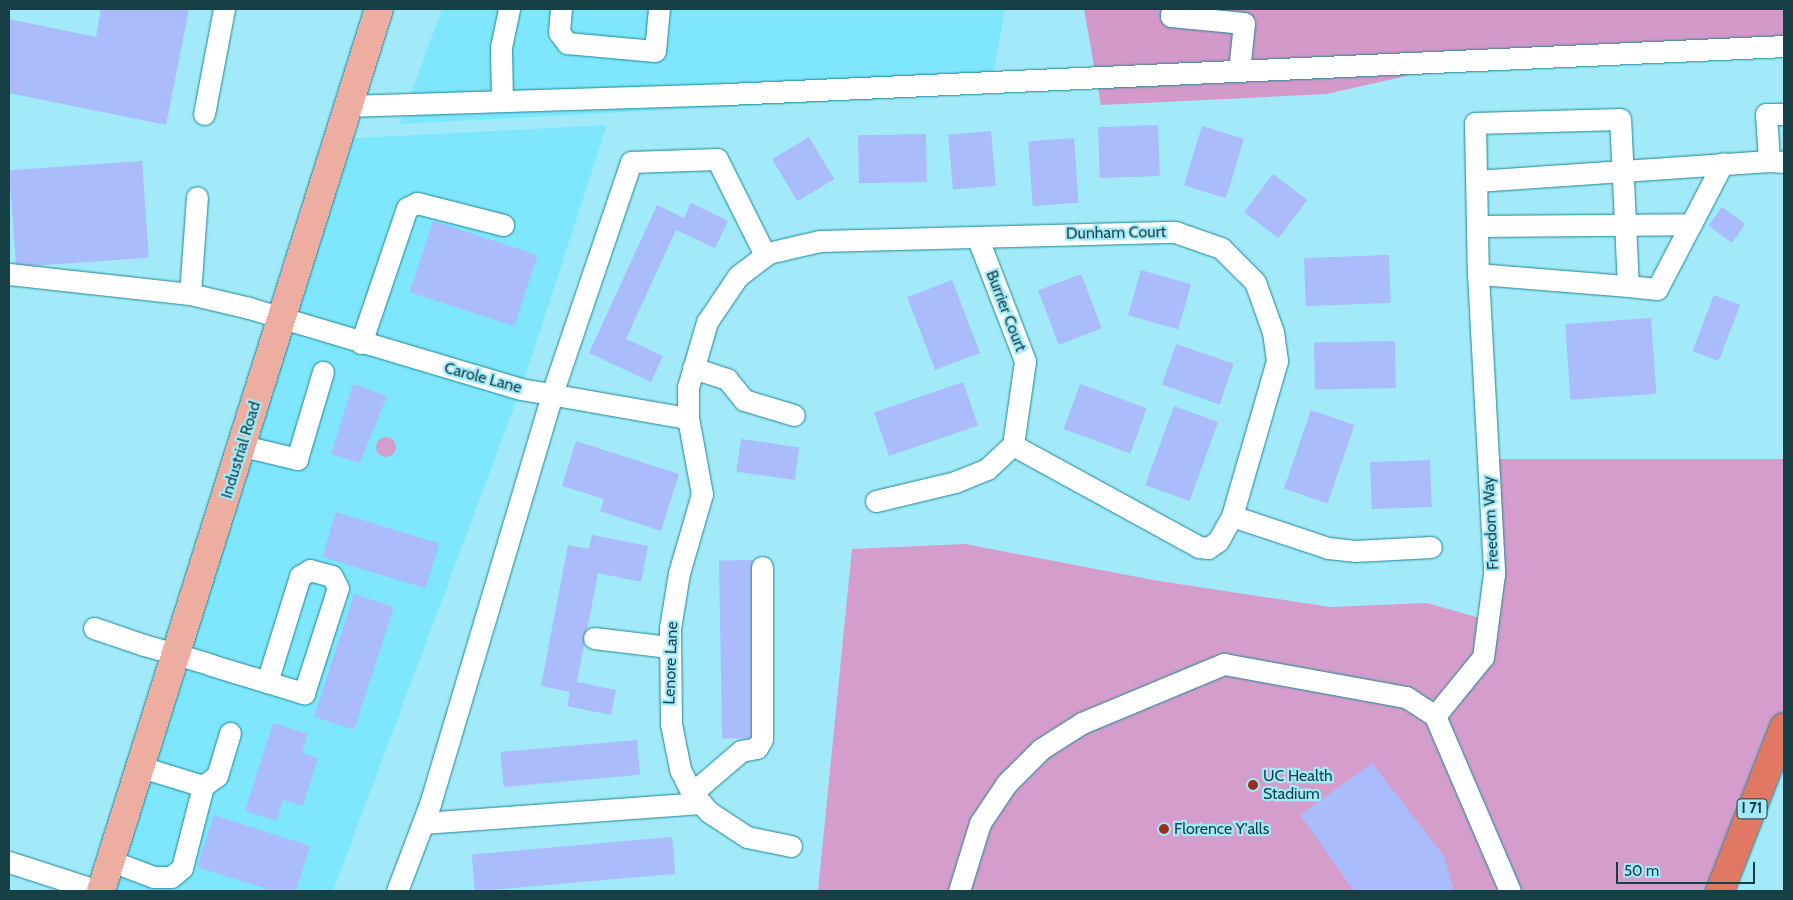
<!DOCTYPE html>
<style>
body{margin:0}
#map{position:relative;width:1793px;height:900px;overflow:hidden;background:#a2eaf9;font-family:Cabin,sans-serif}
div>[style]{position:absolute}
.built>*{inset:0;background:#7ee7fd}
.green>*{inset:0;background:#d49dcb}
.round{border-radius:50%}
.forest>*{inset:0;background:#d299c9}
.building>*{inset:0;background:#aabcfb;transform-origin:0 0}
.roads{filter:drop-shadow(0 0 1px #1e8698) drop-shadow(0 0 1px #1e8698)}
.minor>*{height:21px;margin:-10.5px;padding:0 10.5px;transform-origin:10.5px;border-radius:10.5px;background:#fff}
.major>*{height:28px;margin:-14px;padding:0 14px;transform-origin:14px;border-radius:14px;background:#edaea1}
.highway>*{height:28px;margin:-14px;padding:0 14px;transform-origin:14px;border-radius:14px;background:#e17863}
.dots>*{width:14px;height:14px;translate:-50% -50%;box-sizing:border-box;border:2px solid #a2eaf9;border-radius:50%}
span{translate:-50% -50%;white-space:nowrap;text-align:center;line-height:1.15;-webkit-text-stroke:4.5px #a2eaf9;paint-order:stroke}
.shield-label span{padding:1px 4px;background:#a2eaf9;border:1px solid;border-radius:4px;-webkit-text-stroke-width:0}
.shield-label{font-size:15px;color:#173f46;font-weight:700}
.street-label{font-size:16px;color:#173f46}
.poi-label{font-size:16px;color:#173f46}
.left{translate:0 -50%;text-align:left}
.frame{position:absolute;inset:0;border:10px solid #173f46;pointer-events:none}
.scale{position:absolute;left:1616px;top:862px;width:139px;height:22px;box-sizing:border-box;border:2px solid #173f46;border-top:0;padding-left:6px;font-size:15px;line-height:18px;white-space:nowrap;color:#173f46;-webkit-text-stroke:4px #a2eaf9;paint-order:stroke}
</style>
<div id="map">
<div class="built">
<i style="clip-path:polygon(442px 9px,1005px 9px,990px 93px,400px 124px)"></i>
<i style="clip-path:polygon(607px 125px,521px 389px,333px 891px,102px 891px,339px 139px)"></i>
</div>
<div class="green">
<i class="round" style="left:376px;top:437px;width:20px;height:20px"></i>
<i style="clip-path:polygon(1488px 459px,1784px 459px,1784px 727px,1720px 891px,818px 891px,852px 549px,965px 544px,1153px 580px,1330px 607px,1427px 603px,1490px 621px)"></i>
</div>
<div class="forest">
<i style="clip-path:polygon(1084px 9px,1784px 9px,1784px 47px,1411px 75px,1326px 94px,1101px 105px)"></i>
</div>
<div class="building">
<i style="clip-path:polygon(101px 9px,189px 9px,166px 125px,9px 93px,9px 19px,96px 37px)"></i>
<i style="left:1158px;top:125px;width:51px;height:60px;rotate:88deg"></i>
<i style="left:1202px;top:126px;width:44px;height:62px;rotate:17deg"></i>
<i style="left:991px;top:131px;width:55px;height:43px;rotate:85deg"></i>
<i style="left:926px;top:134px;width:48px;height:68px;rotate:89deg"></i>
<i style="left:809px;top:137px;width:49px;height:43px;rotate:59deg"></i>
<i style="left:1074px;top:138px;width:65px;height:46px;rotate:86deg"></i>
<i style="left:142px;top:161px;width:97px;height:133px;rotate:86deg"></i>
<i style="left:1273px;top:174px;width:43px;height:48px;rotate:37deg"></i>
<i style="clip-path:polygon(691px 203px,728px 221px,715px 248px,676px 230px,626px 339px,663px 356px,651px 382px,589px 353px,657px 205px,684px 218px)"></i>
<i style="left:1722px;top:207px;width:29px;height:23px;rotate:36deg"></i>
<i style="left:433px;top:221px;width:110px;height:75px;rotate:18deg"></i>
<i style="left:1389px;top:255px;width:48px;height:85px;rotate:88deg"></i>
<i style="left:1141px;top:270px;width:52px;height:47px;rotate:16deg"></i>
<i style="left:1081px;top:274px;width:58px;height:46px;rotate:69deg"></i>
<i style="left:952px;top:280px;width:78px;height:48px;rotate:69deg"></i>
<i style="left:1714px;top:295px;width:28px;height:60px;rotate:21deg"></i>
<i style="left:1651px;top:318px;width:76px;height:86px;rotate:86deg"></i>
<i style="left:1395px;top:341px;width:47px;height:81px;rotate:89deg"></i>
<i style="left:1176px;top:344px;width:61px;height:43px;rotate:19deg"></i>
<i style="left:963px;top:382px;width:46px;height:94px;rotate:71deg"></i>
<i style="clip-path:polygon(353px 384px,387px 396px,360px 463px,331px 454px)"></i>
<i style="left:1080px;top:384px;width:71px;height:48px;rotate:20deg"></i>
<i style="left:1174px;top:406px;width:47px;height:84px;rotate:20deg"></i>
<i style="left:1311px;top:410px;width:46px;height:83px;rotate:19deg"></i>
<i style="left:741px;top:439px;width:59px;height:33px;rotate:8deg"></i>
<i style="clip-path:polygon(576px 441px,679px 474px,661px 531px,600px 511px,604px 499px,562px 486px)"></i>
<i style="left:1430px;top:460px;width:47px;height:60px;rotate:88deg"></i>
<i style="left:336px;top:512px;width:108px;height:47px;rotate:17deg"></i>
<i style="clip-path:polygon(592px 535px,648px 546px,641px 582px,598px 573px,577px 682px,616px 690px,611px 715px,567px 706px,570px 692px,541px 686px,568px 545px,589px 549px)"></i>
<i style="left:753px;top:560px;width:178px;height:34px;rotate:89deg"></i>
<i style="left:354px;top:594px;width:42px;height:129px;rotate:18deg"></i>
<i style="clip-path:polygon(273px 723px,308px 734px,302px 753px,318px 758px,303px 806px,283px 800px,277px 821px,245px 811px)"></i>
<i style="left:637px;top:740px;width:35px;height:137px;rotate:85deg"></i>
<i style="clip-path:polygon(1372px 763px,1444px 856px,1454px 891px,1354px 891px,1300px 815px)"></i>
<i style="clip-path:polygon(214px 815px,310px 846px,296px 891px,273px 891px,197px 867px)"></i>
<i style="left:672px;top:837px;width:37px;height:201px;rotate:85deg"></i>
</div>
<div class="roads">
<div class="minor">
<i style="left:561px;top:9px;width:23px;rotate:95deg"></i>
<i style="left:559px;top:32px;width:14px;rotate:54deg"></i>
<i style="left:567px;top:43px;width:88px;rotate:5.2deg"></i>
<i style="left:655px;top:51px;width:42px;rotate:-84.6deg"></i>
<i style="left:1172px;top:9px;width:7px;rotate:98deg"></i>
<i style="left:1171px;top:16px;width:73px;rotate:5.5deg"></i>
<i style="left:1244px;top:23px;width:48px;rotate:95.9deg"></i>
<i style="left:502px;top:101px;width:54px;rotate:-91.1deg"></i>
<i style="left:501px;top:47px;width:39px;rotate:-78deg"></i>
<i style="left:349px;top:106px;width:379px;rotate:-1.8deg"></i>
<i style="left:728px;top:94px;width:1057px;rotate:-2.6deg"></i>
<i style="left:204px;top:114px;width:107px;rotate:-79.2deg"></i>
<i style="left:1784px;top:114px;width:18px;rotate:180deg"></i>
<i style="left:1766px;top:114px;width:47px;rotate:86.3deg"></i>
<i style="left:1769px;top:161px;width:15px;rotate:4deg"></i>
<i style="left:1476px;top:181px;width:294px;rotate:-3.9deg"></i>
<i style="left:1477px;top:226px;width:214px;rotate:-0.5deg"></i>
<i style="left:978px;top:239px;width:131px;rotate:68.9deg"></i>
<i style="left:1025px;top:361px;width:85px;rotate:98.1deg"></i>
<i style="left:9px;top:274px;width:182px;rotate:6.3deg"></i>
<i style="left:190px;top:294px;width:61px;rotate:13.3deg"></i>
<i style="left:249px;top:308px;width:284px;rotate:16.6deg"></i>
<i style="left:521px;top:389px;width:169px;rotate:9.9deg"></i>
<i style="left:1478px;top:274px;width:150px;rotate:4.6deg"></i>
<i style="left:1628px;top:286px;width:167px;rotate:-92.7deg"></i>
<i style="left:1620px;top:119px;width:145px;rotate:178.4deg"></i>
<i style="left:1475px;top:123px;width:151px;rotate:88.9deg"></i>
<i style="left:1478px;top:274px;width:300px;rotate:86.9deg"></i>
<i style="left:1494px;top:574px;width:84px;rotate:97.5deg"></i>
<i style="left:1483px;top:657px;width:76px;rotate:129.1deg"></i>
<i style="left:1435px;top:716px;width:190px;rotate:66.8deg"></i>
<i style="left:1628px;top:286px;width:29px;rotate:6deg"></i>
<i style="left:1657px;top:289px;width:142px;rotate:-62.4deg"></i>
<i style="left:190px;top:294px;width:97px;rotate:-85.9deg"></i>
<i style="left:361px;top:343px;width:143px;rotate:-71.2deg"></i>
<i style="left:407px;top:208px;width:11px;rotate:-27deg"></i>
<i style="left:417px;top:203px;width:89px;rotate:14.3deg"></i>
<i style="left:693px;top:368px;width:36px;rotate:18deg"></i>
<i style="left:727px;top:379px;width:27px;rotate:51deg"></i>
<i style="left:744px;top:400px;width:52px;rotate:16.7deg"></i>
<i style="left:243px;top:446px;width:56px;rotate:13.5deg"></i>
<i style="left:297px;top:459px;width:91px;rotate:-73.4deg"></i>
<i style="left:876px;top:501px;width:81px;rotate:-13.5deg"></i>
<i style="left:955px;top:482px;width:35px;rotate:-22deg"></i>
<i style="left:987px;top:469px;width:35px;rotate:-43deg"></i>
<i style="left:1232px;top:516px;width:101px;rotate:18.4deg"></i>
<i style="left:1328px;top:548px;width:27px;rotate:6deg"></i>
<i style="left:1355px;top:551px;width:76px;rotate:-3deg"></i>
<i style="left:94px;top:628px;width:53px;rotate:18.8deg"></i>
<i style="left:144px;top:645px;width:33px;rotate:16deg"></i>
<i style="left:176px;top:654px;width:37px;rotate:17deg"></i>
<i style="left:211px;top:665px;width:59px;rotate:16.9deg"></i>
<i style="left:267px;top:682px;width:39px;rotate:17deg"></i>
<i style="left:304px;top:693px;width:110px;rotate:-72.1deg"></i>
<i style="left:338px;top:588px;width:13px;rotate:-117deg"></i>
<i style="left:332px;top:576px;width:23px;rotate:-165deg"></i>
<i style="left:310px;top:570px;width:12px;rotate:149deg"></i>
<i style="left:300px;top:576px;width:111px;rotate:107.3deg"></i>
<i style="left:594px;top:638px;width:75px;rotate:6.9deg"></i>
<i style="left:141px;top:767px;width:65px;rotate:17deg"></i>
<i style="left:203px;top:786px;width:17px;rotate:-36deg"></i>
<i style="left:217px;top:776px;width:45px;rotate:-73.2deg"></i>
<i style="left:692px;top:793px;width:65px;rotate:-40.6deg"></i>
<i style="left:741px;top:751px;width:16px;rotate:-11deg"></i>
<i style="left:757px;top:748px;width:10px;rotate:-61deg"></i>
<i style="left:762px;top:739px;width:172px;rotate:-90deg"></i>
<i style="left:423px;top:823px;width:279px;rotate:-4.1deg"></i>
<i style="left:791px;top:846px;width:45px;rotate:-168.4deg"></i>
<i style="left:747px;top:837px;width:45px;rotate:-146.7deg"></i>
<i style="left:709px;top:812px;width:25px;rotate:-132deg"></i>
<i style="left:692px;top:793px;width:27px;rotate:-117deg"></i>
<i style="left:680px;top:769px;width:46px;rotate:-101.3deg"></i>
<i style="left:671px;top:724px;width:96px;rotate:-90.6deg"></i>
<i style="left:670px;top:628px;width:56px;rotate:-80.7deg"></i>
<i style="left:679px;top:573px;width:82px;rotate:-73.8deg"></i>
<i style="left:702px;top:494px;width:77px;rotate:-100.4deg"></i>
<i style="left:688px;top:418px;width:31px;rotate:-90deg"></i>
<i style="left:688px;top:387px;width:68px;rotate:-73.7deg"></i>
<i style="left:707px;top:322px;width:55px;rotate:-56deg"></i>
<i style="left:738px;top:276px;width:38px;rotate:-37deg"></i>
<i style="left:768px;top:253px;width:53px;rotate:-13deg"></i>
<i style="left:820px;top:241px;width:355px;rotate:-1.5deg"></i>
<i style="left:1175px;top:232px;width:49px;rotate:19.2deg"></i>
<i style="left:1221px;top:248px;width:48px;rotate:45deg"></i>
<i style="left:1255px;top:282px;width:53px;rotate:70.2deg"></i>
<i style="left:1273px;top:332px;width:29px;rotate:82deg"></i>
<i style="left:1277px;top:361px;width:161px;rotate:106.2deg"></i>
<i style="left:1232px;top:516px;width:29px;rotate:119deg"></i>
<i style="left:1218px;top:541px;width:12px;rotate:145deg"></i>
<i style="left:1208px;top:548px;width:9px;rotate:-174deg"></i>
<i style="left:1199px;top:547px;width:212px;rotate:-151.3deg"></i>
<i style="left:111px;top:861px;width:46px;rotate:20.4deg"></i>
<i style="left:154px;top:877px;width:17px"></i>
<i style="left:171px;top:877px;width:14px;rotate:-39deg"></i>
<i style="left:182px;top:868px;width:85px;rotate:-75.6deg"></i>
<i style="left:9px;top:862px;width:95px;rotate:17.9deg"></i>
<i style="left:397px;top:891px;width:93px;rotate:-69.2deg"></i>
<i style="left:430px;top:804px;width:428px;rotate:-73.4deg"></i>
<i style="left:552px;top:394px;width:245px;rotate:-71.2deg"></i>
<i style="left:631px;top:162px;width:86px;rotate:-2deg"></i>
<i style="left:717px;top:159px;width:107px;rotate:63.4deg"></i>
<i style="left:959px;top:891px;width:71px;rotate:-72.8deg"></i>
<i style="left:980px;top:823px;width:48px;rotate:-56deg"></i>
<i style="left:1007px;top:783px;width:48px;rotate:-45deg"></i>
<i style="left:1041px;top:749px;width:49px;rotate:-32.4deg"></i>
<i style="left:1082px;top:723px;width:154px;rotate:-22.6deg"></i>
<i style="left:1224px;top:664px;width:185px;rotate:10.3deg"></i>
<i style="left:1406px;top:697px;width:35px;rotate:33deg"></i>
</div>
<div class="major">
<i style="left:101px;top:891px;width:925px;rotate:-72.51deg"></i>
</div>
<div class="highway">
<i style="left:1720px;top:891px;width:176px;rotate:-68.7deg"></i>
</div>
</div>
<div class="dots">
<i style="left:1253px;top:785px;background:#982e1c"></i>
<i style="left:1164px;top:829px;background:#982e1c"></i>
</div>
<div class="shield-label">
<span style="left:1752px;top:809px">I 71</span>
</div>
<div class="street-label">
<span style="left:1116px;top:233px;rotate:-1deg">Dunham Court</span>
<span style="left:1006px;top:311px;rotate:69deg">Burrier Court</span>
<span style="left:483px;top:378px;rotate:15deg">Carole Lane</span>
<span style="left:241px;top:450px;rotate:-73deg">Industrial Road</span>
<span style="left:1491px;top:523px;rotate:-93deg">Freedom Way</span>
<span style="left:671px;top:663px;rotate:-88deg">Lenore Lane</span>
</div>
<div class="poi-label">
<span class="left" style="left:1263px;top:785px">UC Health<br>Stadium</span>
<span class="left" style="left:1174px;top:829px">Florence Y'alls</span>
</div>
<div class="frame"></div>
<div class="scale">50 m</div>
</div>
